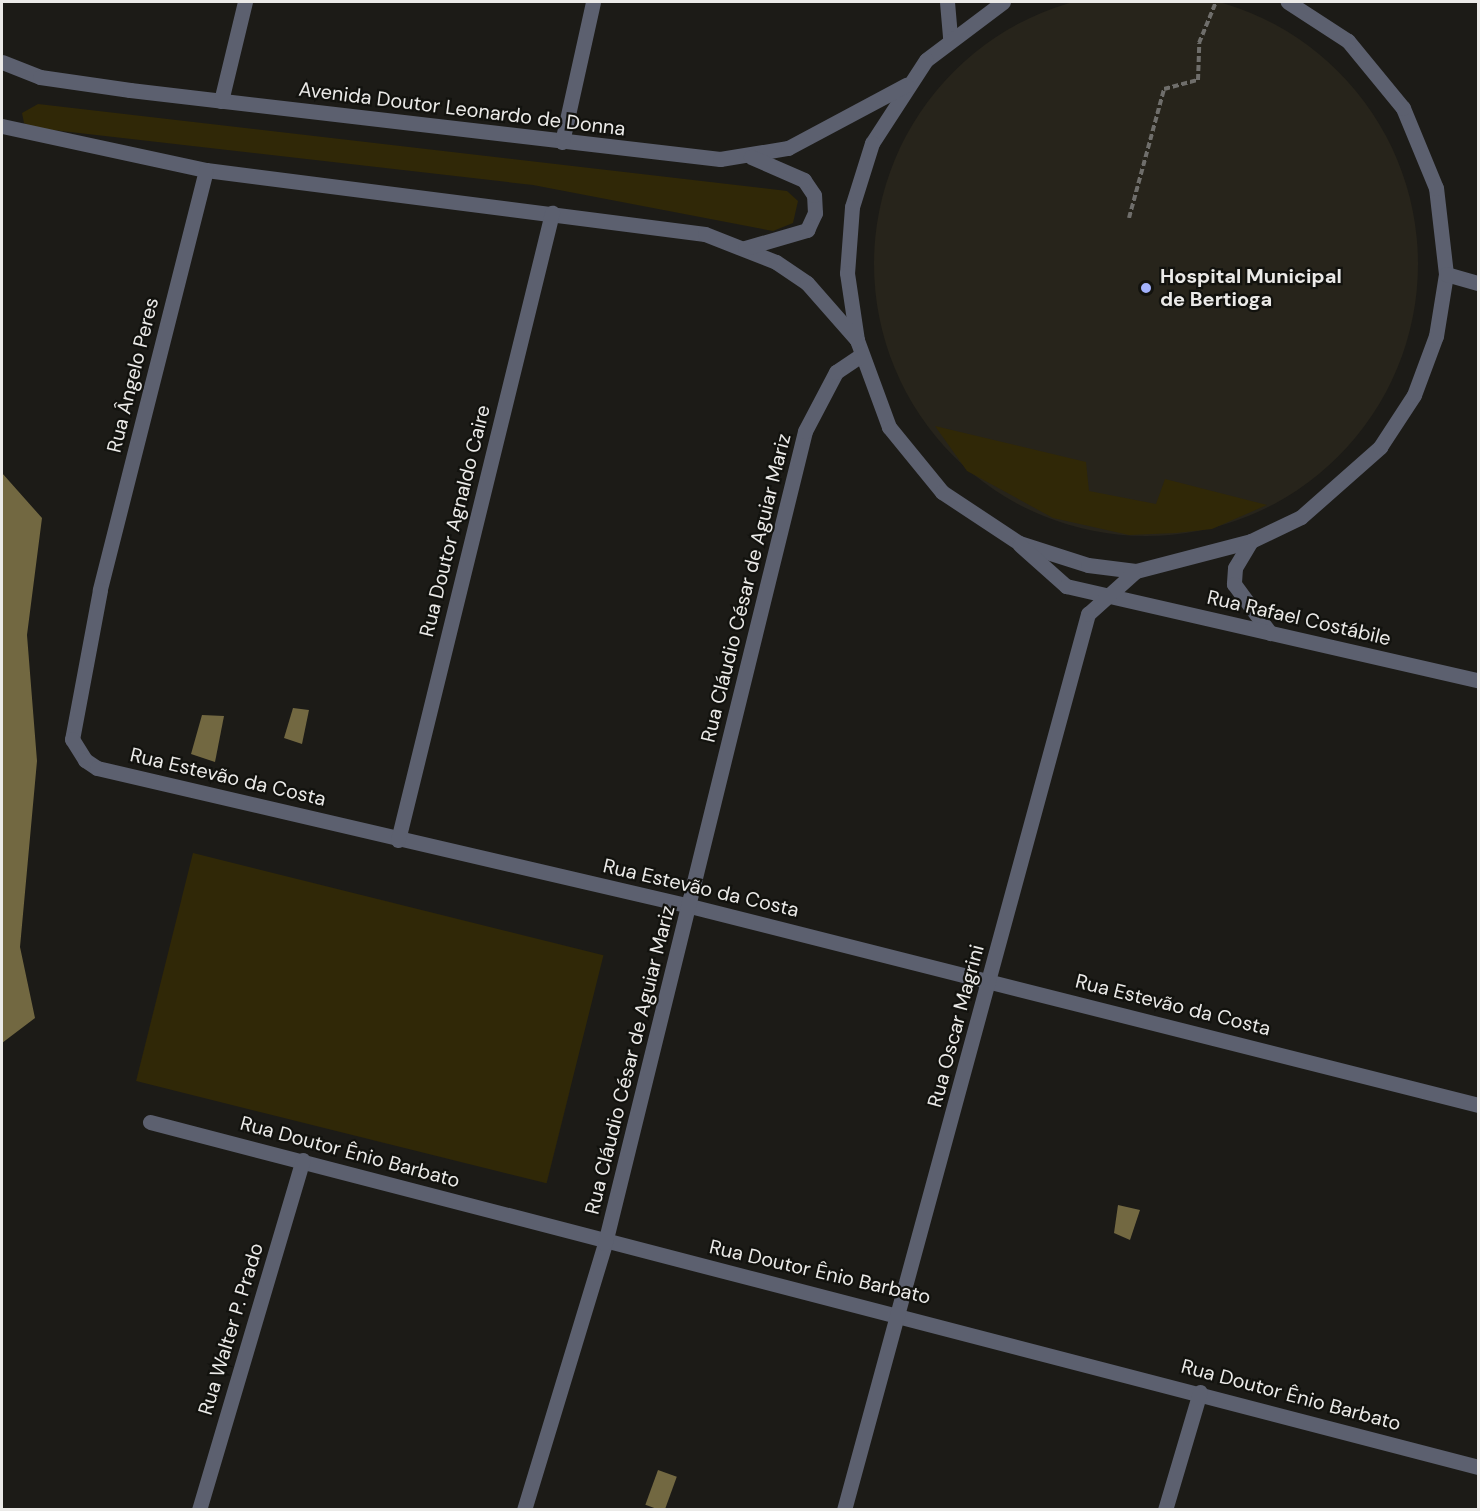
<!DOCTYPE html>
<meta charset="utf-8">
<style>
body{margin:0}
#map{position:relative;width:1480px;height:1511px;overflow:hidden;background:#1c1b17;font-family:"DM Sans",sans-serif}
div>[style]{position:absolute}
.built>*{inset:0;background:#27241b}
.round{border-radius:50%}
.green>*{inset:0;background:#302807;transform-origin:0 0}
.water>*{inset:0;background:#726841;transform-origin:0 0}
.path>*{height:4px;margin-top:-2px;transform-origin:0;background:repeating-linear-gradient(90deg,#6f6e6b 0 6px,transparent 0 9px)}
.minor>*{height:15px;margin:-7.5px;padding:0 7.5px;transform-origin:7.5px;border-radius:7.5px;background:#5c606f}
.dots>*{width:16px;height:16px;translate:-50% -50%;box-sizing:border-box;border:3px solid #12120e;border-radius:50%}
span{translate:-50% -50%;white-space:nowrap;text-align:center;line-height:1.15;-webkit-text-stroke:4.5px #12120e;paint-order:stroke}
.street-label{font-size:20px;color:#ebeae8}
.poi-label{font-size:20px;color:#ebeae8;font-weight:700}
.left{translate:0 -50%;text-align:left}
.frame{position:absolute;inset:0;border:3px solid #ebeae8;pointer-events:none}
</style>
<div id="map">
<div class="built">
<i class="round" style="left:874px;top:-8px;width:544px;height:544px"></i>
</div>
<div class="green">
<i style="clip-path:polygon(38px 104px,787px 191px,798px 201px,793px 223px,773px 231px,533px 185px,35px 128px,24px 123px,22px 113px)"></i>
<i style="clip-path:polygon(935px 426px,1086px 462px,1089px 491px,1156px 504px,1165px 479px,1267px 505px,1212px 529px,1176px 533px,1129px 535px,1053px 518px,967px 471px)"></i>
<i style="left:193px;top:853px;width:423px;height:235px;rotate:14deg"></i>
</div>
<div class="water">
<i style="clip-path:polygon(2px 473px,42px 518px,27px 635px,37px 761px,20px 947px,35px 1018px,2px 1043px)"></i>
<i style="clip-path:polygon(293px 708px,309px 710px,302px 744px,284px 738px)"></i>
<i style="clip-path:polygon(202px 715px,224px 716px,215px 762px,191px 754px)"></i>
<i style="clip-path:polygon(1118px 1205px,1140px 1210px,1130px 1240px,1114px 1233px)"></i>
<i style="left:658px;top:1470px;width:20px;height:37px;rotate:20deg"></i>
</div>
<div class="path">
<i style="left:1129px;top:218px;width:134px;rotate:-74.8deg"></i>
<i style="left:1164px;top:89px;width:35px;rotate:-15deg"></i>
<i style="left:1198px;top:80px;width:37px;rotate:-88deg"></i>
<i style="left:1199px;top:43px;width:44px;rotate:-67.5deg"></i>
</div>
<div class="minor">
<i style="left:947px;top:2px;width:36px;rotate:85deg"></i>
<i style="left:1003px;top:2px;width:96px;rotate:143deg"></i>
<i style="left:926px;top:60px;width:99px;rotate:123deg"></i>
<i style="left:872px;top:143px;width:67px;rotate:107.4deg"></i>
<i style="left:852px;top:207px;width:66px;rotate:94.3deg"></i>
<i style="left:847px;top:273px;width:68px;rotate:81.5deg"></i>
<i style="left:857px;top:340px;width:93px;rotate:69.8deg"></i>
<i style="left:889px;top:427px;width:84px;rotate:50.8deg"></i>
<i style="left:942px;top:492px;width:92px;rotate:33.5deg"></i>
<i style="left:1019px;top:543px;width:72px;rotate:17.7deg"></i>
<i style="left:1088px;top:565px;width:48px;rotate:7.1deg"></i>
<i style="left:1136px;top:571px;width:119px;rotate:-14.6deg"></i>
<i style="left:1251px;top:541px;width:55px;rotate:-25.6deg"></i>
<i style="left:1301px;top:517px;width:106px;rotate:-41.5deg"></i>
<i style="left:1380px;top:447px;width:62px;rotate:-56.8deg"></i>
<i style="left:1414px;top:395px;width:63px;rotate:-69.6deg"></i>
<i style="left:1436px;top:336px;width:63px;rotate:-80.8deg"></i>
<i style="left:1446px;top:274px;width:87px;rotate:-96.6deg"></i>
<i style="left:1436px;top:188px;width:87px;rotate:-112.4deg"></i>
<i style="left:1403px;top:108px;width:87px;rotate:-129.4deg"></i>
<i style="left:1348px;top:41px;width:72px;rotate:-147deg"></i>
<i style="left:2px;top:62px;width:41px;rotate:21.5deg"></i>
<i style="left:40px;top:77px;width:91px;rotate:8.2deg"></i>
<i style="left:130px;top:90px;width:594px;rotate:6.67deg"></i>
<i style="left:720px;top:159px;width:69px;rotate:-9.2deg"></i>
<i style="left:788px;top:148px;width:134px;rotate:-28.1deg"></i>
<i style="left:221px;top:101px;width:102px;rotate:-76.4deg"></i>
<i style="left:2px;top:126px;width:209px;rotate:12.2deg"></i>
<i style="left:206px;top:170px;width:503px;rotate:7.31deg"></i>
<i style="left:705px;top:234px;width:76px;rotate:21.5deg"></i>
<i style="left:776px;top:262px;width:37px;rotate:34deg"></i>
<i style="left:807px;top:283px;width:76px;rotate:48.7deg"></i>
<i style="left:562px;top:142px;width:143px;rotate:-77.5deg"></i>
<i style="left:206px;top:170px;width:433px;rotate:104.2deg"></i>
<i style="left:100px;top:590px;width:152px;rotate:100.6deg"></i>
<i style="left:72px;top:739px;width:25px;rotate:58deg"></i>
<i style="left:85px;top:760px;width:14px;rotate:34deg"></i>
<i style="left:97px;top:768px;width:609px;rotate:13.1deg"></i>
<i style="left:690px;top:906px;width:813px;rotate:14.17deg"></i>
<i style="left:745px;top:248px;width:65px;rotate:-16.2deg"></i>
<i style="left:807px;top:230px;width:19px;rotate:-65deg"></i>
<i style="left:815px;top:213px;width:18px;rotate:-93deg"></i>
<i style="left:814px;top:195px;width:18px;rotate:-124deg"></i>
<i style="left:804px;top:180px;width:58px;rotate:-156.5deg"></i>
<i style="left:1446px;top:274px;width:33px;rotate:16deg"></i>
<i style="left:1251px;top:541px;width:31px;rotate:121deg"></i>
<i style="left:1235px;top:568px;width:16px;rotate:94deg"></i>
<i style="left:1234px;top:584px;width:61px;rotate:53.7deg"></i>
<i style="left:1020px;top:545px;width:62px;rotate:41.7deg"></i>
<i style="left:1066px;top:586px;width:423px;rotate:12.9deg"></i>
<i style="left:398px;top:840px;width:646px;rotate:-76.2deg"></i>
<i style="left:150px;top:1122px;width:1372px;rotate:14.56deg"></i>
<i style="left:199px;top:1510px;width:365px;rotate:-73.5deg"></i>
<i style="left:524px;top:1510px;width:279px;rotate:-73.1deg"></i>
<i style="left:605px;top:1243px;width:836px;rotate:-76.16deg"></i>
<i style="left:805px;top:431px;width:67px;rotate:-62.3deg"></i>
<i style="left:836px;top:372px;width:30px;rotate:-34deg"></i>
<i style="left:844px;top:1510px;width:929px;rotate:-74.77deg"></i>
<i style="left:1088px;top:614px;width:64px;rotate:-41.9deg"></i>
<i style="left:1165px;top:1510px;width:123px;rotate:-73.5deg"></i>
</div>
<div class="dots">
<i style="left:1146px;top:288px;background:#a3b2fd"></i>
</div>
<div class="street-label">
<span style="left:462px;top:109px;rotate:7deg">Avenida Doutor Leonardo de Donna</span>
<span style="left:133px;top:375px;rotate:-76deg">Rua Ângelo Peres</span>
<span style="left:455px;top:521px;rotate:-76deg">Rua Doutor Agnaldo Caire</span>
<span style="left:746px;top:588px;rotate:-76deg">Rua Cláudio César de Aguiar Mariz</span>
<span style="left:1299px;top:618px;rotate:13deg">Rua Rafael Costábile</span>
<span style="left:228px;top:777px;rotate:13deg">Rua Estevão da Costa</span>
<span style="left:701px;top:888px;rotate:13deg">Rua Estevão da Costa</span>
<span style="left:1173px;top:1005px;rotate:14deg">Rua Estevão da Costa</span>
<span style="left:956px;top:1026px;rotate:-75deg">Rua Oscar Magrini</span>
<span style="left:630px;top:1060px;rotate:-76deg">Rua Cláudio César de Aguiar Mariz</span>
<span style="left:350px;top:1152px;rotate:15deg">Rua Doutor Ênio Barbato</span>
<span style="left:820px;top:1272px;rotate:13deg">Rua Doutor Ênio Barbato</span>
<span style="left:231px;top:1329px;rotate:-73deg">Rua Walter P. Prado</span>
<span style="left:1291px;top:1395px;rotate:15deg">Rua Doutor Ênio Barbato</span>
</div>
<div class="poi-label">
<span class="left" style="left:1160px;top:288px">Hospital Municipal<br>de Bertioga</span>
</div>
<div class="frame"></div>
</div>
